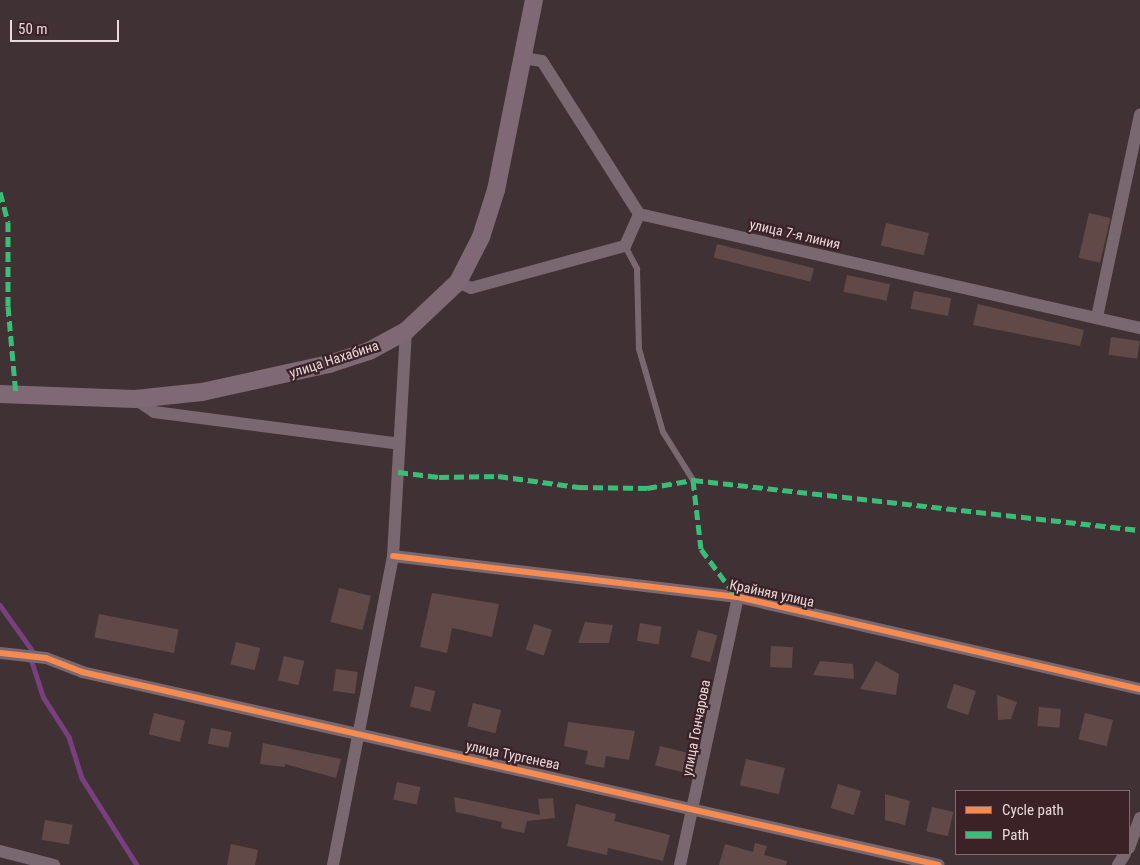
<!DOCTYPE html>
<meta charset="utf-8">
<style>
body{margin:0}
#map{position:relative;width:1140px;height:865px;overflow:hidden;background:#403234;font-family:"Roboto Condensed",sans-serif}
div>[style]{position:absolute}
.stream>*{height:4.5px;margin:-2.25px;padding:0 2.25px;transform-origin:2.25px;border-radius:2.25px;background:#78407e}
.building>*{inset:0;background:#604947;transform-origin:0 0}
.lane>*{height:6px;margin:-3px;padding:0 3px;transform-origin:3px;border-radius:3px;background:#7a6871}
.street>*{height:12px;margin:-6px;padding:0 6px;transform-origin:6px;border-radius:6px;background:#7a6871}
.secondary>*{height:18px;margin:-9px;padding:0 9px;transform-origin:9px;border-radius:9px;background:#7e6974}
.quiet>*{height:5px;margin-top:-2.5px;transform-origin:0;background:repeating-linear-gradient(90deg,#3abd76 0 10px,transparent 0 15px)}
.cycleway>*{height:6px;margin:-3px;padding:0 3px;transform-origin:3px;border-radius:3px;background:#f68b52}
span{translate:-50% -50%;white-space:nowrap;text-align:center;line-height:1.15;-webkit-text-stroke:4.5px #3b2227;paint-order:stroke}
.street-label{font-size:14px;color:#ead9db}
.legend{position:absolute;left:955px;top:790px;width:175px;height:65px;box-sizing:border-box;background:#3b2227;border:1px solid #816b6f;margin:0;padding:6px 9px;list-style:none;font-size:15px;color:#ead9db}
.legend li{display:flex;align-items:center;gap:10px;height:25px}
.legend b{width:25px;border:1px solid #816b6f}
.scale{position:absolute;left:10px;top:20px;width:109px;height:22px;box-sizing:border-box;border:2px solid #ead9db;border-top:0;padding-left:6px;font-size:15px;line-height:18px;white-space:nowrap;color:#ead9db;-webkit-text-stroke:4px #3b2227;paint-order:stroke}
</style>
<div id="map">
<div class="stream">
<i style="left:0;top:605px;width:55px;rotate:54.6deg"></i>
<i style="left:32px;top:662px;width:38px;rotate:72deg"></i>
<i style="left:44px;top:698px;width:46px;rotate:57.3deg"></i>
<i style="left:69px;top:737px;width:43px;rotate:72.4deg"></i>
<i style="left:82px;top:778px;width:103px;rotate:57.7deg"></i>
</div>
<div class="building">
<i style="left:1089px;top:213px;width:22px;height:46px;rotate:13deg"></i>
<i style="left:886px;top:223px;width:44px;height:23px;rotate:13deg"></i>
<i style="left:717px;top:244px;width:100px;height:14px;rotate:14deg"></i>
<i style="left:847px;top:275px;width:44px;height:17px;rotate:12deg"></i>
<i style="left:914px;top:291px;width:38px;height:18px;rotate:11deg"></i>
<i style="clip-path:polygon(978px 304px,1084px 330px,1080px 346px,973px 325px)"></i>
<i style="left:1111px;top:337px;width:29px;height:18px;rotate:8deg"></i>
<i style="left:339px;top:588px;width:33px;height:35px;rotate:14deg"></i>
<i style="clip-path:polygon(432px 593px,499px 604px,492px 637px,452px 628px,447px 653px,420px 647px)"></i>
<i style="left:99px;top:614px;width:81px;height:24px;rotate:11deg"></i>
<i style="clip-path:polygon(585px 622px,613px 625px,609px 643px,578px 643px)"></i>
<i style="left:640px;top:623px;width:22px;height:18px;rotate:10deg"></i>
<i style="left:534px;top:624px;width:19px;height:27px;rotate:18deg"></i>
<i style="left:698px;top:630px;width:20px;height:28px;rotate:15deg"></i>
<i style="left:236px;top:642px;width:25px;height:23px;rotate:14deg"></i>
<i style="left:771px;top:646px;width:22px;height:21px;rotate:3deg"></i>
<i style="left:284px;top:656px;width:21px;height:25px;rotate:14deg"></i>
<i style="clip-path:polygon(820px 661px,853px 664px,854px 679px,813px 675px)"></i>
<i style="clip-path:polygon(876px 661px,899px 674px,896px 695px,860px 689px)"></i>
<i style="left:336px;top:669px;width:22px;height:22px;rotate:8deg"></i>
<i style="left:954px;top:684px;width:23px;height:25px;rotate:18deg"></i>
<i style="left:415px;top:686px;width:21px;height:21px;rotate:14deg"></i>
<i style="clip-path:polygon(997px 695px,1017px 702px,1011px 719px,998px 720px)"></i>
<i style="left:473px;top:703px;width:29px;height:24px;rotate:14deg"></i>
<i style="left:1039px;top:707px;width:22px;height:19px;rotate:5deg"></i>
<i style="left:154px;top:713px;width:32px;height:22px;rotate:14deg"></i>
<i style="left:1085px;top:713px;width:29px;height:27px;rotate:14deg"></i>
<i style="clip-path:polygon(568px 722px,635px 731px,629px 760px,606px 756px,604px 768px,585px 764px,588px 751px,564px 746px)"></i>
<i style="left:211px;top:728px;width:21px;height:16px;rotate:11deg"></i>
<i style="clip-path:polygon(263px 743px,341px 759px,336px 778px,285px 764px,285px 767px,260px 764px)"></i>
<i style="left:660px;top:746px;width:36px;height:20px;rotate:14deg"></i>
<i style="left:746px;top:759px;width:40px;height:27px;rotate:13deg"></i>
<i style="left:397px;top:782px;width:24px;height:18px;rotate:12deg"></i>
<i style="left:838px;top:784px;width:24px;height:25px;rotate:17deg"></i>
<i style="clip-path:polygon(885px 794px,910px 801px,905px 825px,885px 820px)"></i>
<i style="clip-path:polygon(454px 797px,540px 815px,538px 799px,553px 798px,555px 818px,527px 821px,524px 833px,501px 828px,502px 822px,456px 812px)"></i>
<i style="clip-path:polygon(576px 804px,616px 814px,614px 821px,670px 835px,663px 861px,608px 848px,607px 855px,567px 846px)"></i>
<i style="left:932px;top:807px;width:22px;height:25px;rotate:13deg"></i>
<i style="left:45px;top:820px;width:28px;height:20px;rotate:10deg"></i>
<i style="clip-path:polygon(755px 843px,767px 846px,764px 855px,787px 861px,786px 865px,719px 865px,725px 844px,753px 852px)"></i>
<i style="clip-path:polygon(231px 844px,258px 850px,255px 865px,227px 865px)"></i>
</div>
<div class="lane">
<i style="left:625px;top:246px;width:26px;rotate:62deg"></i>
<i style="left:637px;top:269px;width:80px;rotate:88.6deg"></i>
<i style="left:639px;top:349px;width:86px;rotate:73.9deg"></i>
<i style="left:663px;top:432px;width:57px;rotate:58deg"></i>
</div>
<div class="street">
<i style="left:523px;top:58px;width:19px;rotate:9deg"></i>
<i style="left:542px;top:61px;width:181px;rotate:57.6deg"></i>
<i style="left:639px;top:214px;width:514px;rotate:12.82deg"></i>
<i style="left:458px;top:282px;width:14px;rotate:25deg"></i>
<i style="left:471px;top:288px;width:160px;rotate:-15.3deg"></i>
<i style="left:625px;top:246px;width:35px;rotate:-66deg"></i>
<i style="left:1097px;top:317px;width:207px;rotate:-78deg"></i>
<i style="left:135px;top:399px;width:23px;rotate:34deg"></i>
<i style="left:154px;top:412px;width:247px;rotate:7.4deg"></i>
<i style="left:393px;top:556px;width:347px;rotate:6.8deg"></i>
<i style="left:738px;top:597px;width:412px;rotate:12.9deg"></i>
<i style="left:0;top:653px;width:46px;rotate:6.2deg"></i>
<i style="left:46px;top:658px;width:39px;rotate:21deg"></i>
<i style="left:82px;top:672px;width:878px;rotate:12.69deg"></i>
<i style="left:1129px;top:848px;width:32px;rotate:-70deg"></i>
<i style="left:0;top:851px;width:56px;rotate:14.5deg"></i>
<i style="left:333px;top:865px;width:315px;rotate:-79deg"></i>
<i style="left:393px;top:556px;width:225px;rotate:-86.7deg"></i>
<i style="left:680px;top:865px;width:274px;rotate:-77.8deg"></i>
<i style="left:1118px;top:865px;width:13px;rotate:-58deg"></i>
</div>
<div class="secondary">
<i style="left:0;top:394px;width:135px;rotate:2.1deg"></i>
<i style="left:135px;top:399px;width:67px;rotate:-6deg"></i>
<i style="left:202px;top:392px;width:130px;rotate:-12.4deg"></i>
<i style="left:329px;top:364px;width:42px;rotate:-18deg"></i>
<i style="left:369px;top:351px;width:42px;rotate:-28.4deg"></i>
<i style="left:406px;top:331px;width:71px;rotate:-43.3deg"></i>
<i style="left:458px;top:282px;width:51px;rotate:-62.9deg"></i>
<i style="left:481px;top:237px;width:49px;rotate:-72.3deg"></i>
<i style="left:496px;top:190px;width:194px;rotate:-78.7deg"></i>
</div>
<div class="quiet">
<i style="left:0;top:192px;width:31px;rotate:75deg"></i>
<i style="left:8px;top:222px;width:84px;rotate:90deg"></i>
<i style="left:8px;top:306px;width:90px;rotate:84.9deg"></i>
<i style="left:398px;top:472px;width:41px;rotate:7deg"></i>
<i style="left:439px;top:477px;width:59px;rotate:-1deg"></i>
<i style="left:498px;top:476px;width:81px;rotate:7.8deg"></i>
<i style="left:578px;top:487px;width:69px;rotate:0.8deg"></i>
<i style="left:647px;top:488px;width:47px;rotate:-9.9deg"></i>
<i style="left:693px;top:480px;width:450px;rotate:6.4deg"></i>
<i style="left:693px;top:480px;width:69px;rotate:83.4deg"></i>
<i style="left:701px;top:549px;width:57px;rotate:53.5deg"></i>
</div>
<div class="cycleway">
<i style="left:393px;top:556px;width:347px;rotate:6.8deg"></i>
<i style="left:738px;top:597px;width:412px;rotate:12.9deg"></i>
<i style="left:0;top:653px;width:46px;rotate:6.2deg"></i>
<i style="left:46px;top:658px;width:39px;rotate:21deg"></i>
<i style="left:82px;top:672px;width:878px;rotate:12.69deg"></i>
</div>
<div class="street-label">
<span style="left:795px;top:234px;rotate:13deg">улица 7-я линия</span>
<span style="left:334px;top:359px;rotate:-18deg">улица Нахабина</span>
<span style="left:772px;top:593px;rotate:12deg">Крайняя улица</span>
<span style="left:696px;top:728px;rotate:-79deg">улица Гончарова</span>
<span style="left:513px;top:755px;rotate:12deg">улица Тургенева</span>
</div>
<ul class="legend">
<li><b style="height:6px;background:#f68b52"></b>Cycle path</li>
<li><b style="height:6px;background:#3abd76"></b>Path</li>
</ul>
<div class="scale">50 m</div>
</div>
